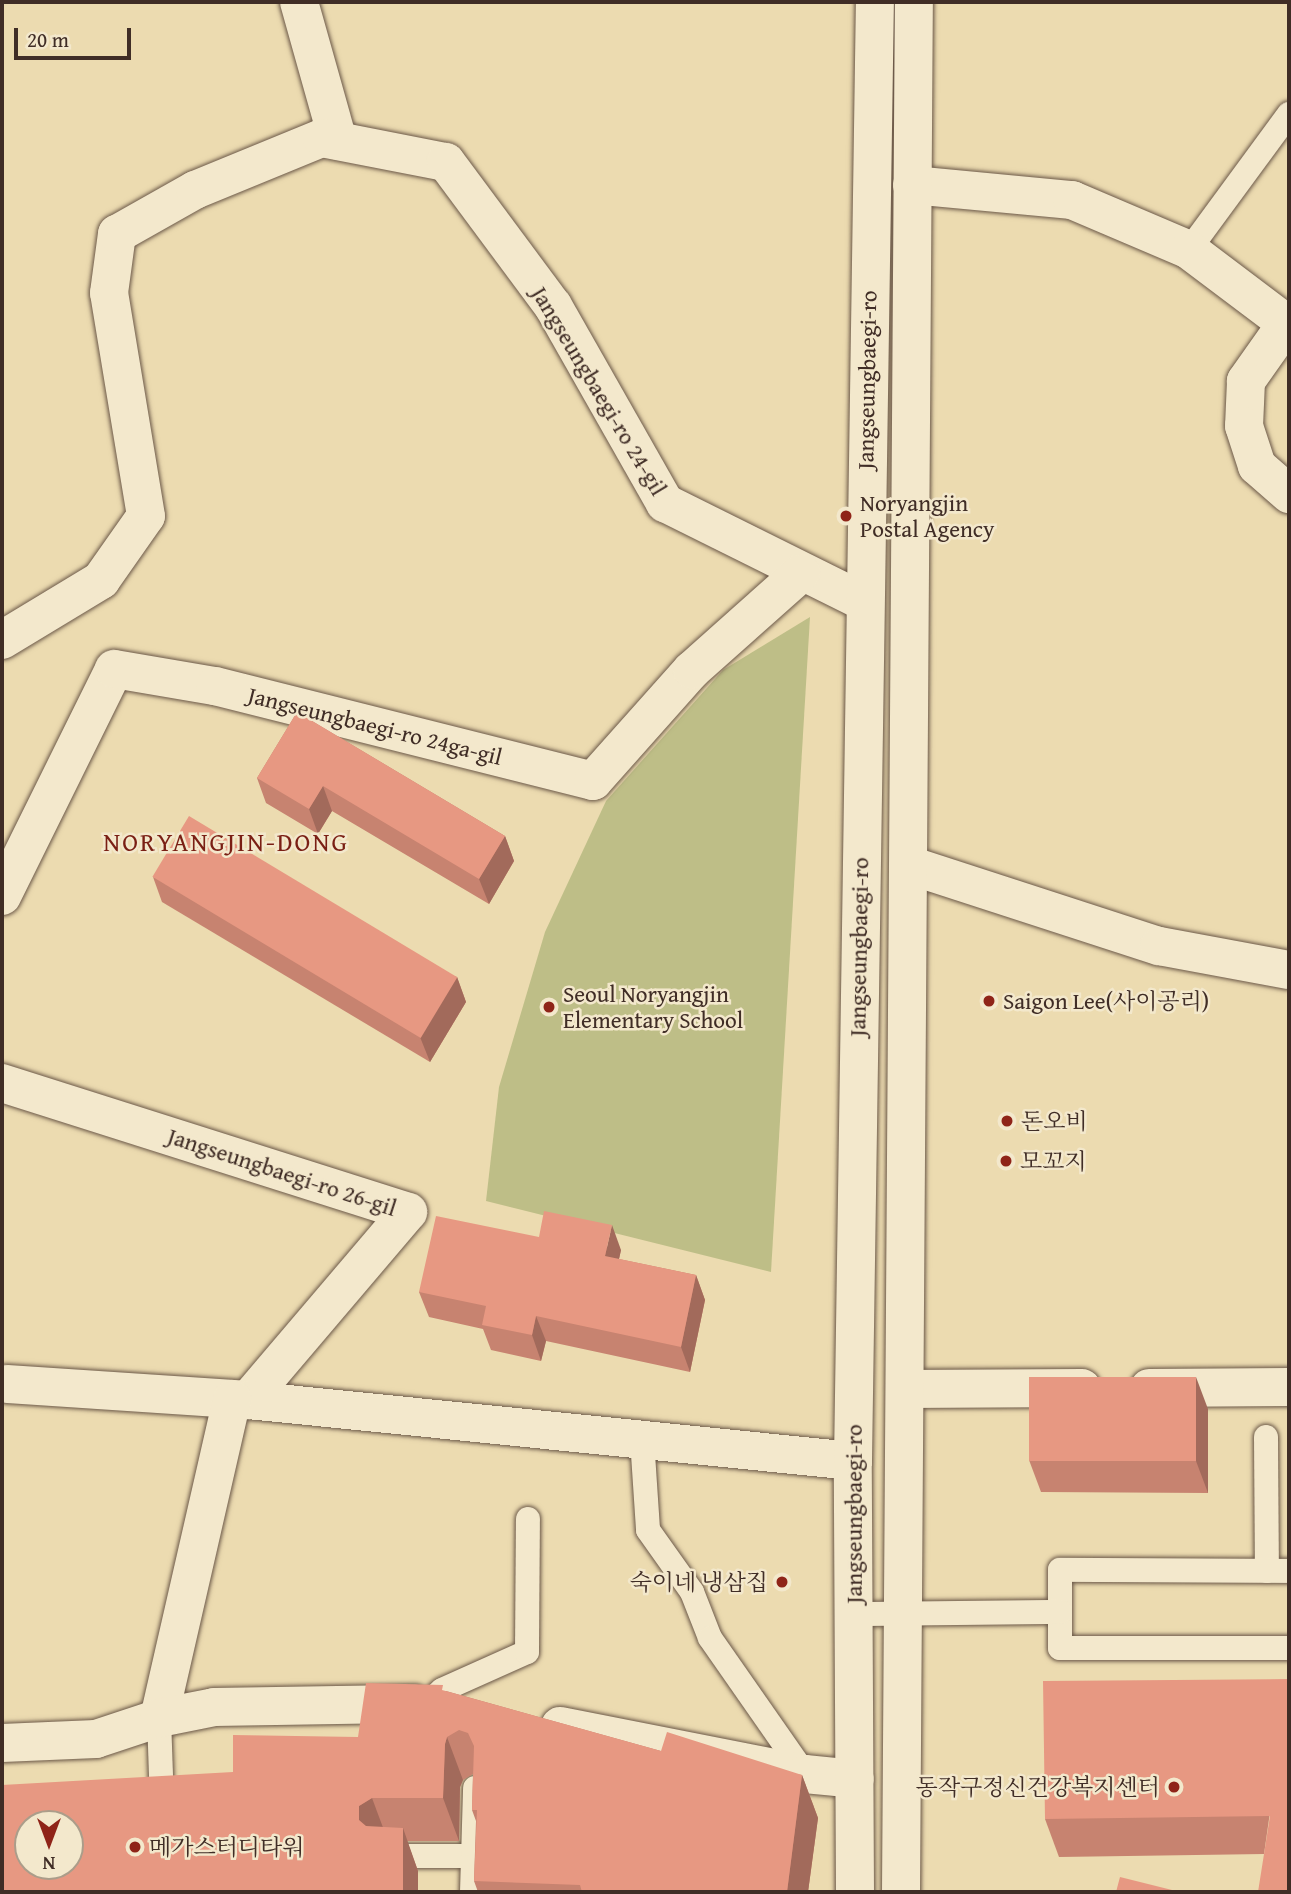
<!DOCTYPE html>
<meta charset="utf-8">
<style>
body{margin:0}
#map{position:relative;width:1291px;height:1894px;overflow:hidden;background:#ecdbb0;font-family:"Gentium Book Plus","Noto Serif KR",serif}
div>[style]{position:absolute}
.green>*{inset:0;background:#bebe87}
.roads{filter:drop-shadow(0 0 2px #6b5848) drop-shadow(0 0 2px #6b5848)}
.service>*{height:24px;margin:-12px;padding:0 12px;transform-origin:12px;border-radius:12px;background:#f3e8cc}
.minor>*{height:38px;margin:-19px;padding:0 19px;transform-origin:19px;border-radius:19px;background:#f3e8cc}
.tertiary>*{height:38px;margin:-19px;padding:0 19px;transform-origin:19px;border-radius:19px;background:#f3e8cc}
.wall>*{inset:0;background:#c78370}
.shaded-wall>*{inset:0;background:#a26a5b}
.building>*{inset:0;background:#e79882;transform-origin:0 0}
.dots>*{width:19px;height:19px;translate:-50% -50%;box-sizing:border-box;border:4px solid #f3e8cc;border-radius:50%}
span{translate:-50% -50%;white-space:nowrap;text-align:center;line-height:1.15;-webkit-text-stroke:5px #f3e8cc;paint-order:stroke}
.street-label{font-size:23px;color:#402d26}
.poi-label{font-size:23px;color:#402d26}
.left{translate:0 -50%;text-align:left}
.right{translate:-100% -50%;text-align:right}
.quarter-label{font-size:26px;color:#7a1f14;letter-spacing:2px}
.frame{position:absolute;inset:0;border:4px solid #402d26;pointer-events:none}
.north{position:absolute;left:14px;top:1810px;width:70px;height:70px;box-sizing:border-box;background:#f3e8cc;border:2px solid #ab9d8a;border-radius:50%;rotate:180deg;font-size:19px;font-weight:700;line-height:28px;text-align:center;color:#402d26}
.north::after{content:'';display:block;margin:auto;width:24px;height:32px;background:#8f2418;clip-path:polygon(50% 0,100% 100%,50% 72%,0 100%)}
.scale{position:absolute;left:14px;top:28px;width:117px;height:32px;box-sizing:border-box;border:4px solid #402d26;border-top:0;padding-left:9px;font-size:21px;line-height:24px;white-space:nowrap;color:#402d26;-webkit-text-stroke:5px #f3e8cc;paint-order:stroke}
</style>
<div id="map">
<div class="green">
<i style="clip-path:polygon(810px 617px,771px 1272px,486px 1201px,499px 1087px,545px 932px,606px 801px,723px 670px)"></i>
</div>
<div class="roads">
<div class="service">
<i style="left:1189px;top:250px;width:169px;rotate:-53.7deg"></i>
<i style="left:1266px;top:1437px;width:134px;rotate:89.6deg"></i>
<i style="left:642px;top:1439px;width:91px;rotate:86.2deg"></i>
<i style="left:648px;top:1530px;width:76px;rotate:54.6deg"></i>
<i style="left:692px;top:1592px;width:49px;rotate:68.6deg"></i>
<i style="left:710px;top:1638px;width:166px;rotate:55.1deg"></i>
<i style="left:1289px;top:1571px;width:229px;rotate:-179.7deg"></i>
<i style="left:1060px;top:1570px;width:78px;rotate:90deg"></i>
<i style="left:1060px;top:1648px;width:229px"></i>
<i style="left:855px;top:1614px;width:205px;rotate:-0.6deg"></i>
<i style="left:426px;top:1704px;width:21px;rotate:-41deg"></i>
<i style="left:442px;top:1690px;width:93px;rotate:-24.1deg"></i>
<i style="left:527px;top:1652px;width:133px;rotate:-89.6deg"></i>
<i style="left:159px;top:1718px;width:85px;rotate:88deg"></i>
<i style="left:388px;top:1856px;width:85px"></i>
<i style="left:472px;top:1892px;width:104px;rotate:-88.3deg"></i>
</div>
<div class="minor">
<i style="left:299px;top:2px;width:144px;rotate:74.3deg"></i>
<i style="left:912px;top:185px;width:161px;rotate:5.4deg"></i>
<i style="left:1072px;top:200px;width:127px;rotate:23.1deg"></i>
<i style="left:1189px;top:250px;width:121px;rotate:37deg"></i>
<i style="left:1289px;top:320px;width:75px;rotate:125.2deg"></i>
<i style="left:1246px;top:381px;width:45px;rotate:92.5deg"></i>
<i style="left:1244px;top:426px;width:42px;rotate:72deg"></i>
<i style="left:1257px;top:466px;width:43px;rotate:41.2deg"></i>
<i style="left:2px;top:640px;width:116px;rotate:-31.2deg"></i>
<i style="left:101px;top:580px;width:78px;rotate:-54.9deg"></i>
<i style="left:146px;top:516px;width:226px;rotate:-99.4deg"></i>
<i style="left:109px;top:293px;width:60px;rotate:-82.3deg"></i>
<i style="left:117px;top:234px;width:90px;rotate:-29.4deg"></i>
<i style="left:195px;top:190px;width:137px;rotate:-22.3deg"></i>
<i style="left:322px;top:138px;width:126px;rotate:11deg"></i>
<i style="left:446px;top:162px;width:179px;rotate:53.4deg"></i>
<i style="left:553px;top:306px;width:227px;rotate:60.4deg"></i>
<i style="left:665px;top:503px;width:222px;rotate:26.4deg"></i>
<i style="left:909px;top:865px;width:263px;rotate:18deg"></i>
<i style="left:1159px;top:946px;width:132px;rotate:10.5deg"></i>
<i style="left:2px;top:896px;width:253px;rotate:-63.7deg"></i>
<i style="left:114px;top:669px;width:102px;rotate:9.6deg"></i>
<i style="left:215px;top:686px;width:390px;rotate:14.1deg"></i>
<i style="left:593px;top:781px;width:149px;rotate:-48.3deg"></i>
<i style="left:692px;top:670px;width:146px;rotate:-41.7deg"></i>
<i style="left:2px;top:1083px;width:426px;rotate:17.6deg"></i>
<i style="left:408px;top:1212px;width:247px;rotate:130.4deg"></i>
<i style="left:7px;top:1384px;width:242px;rotate:3.8deg"></i>
<i style="left:248px;top:1400px;width:608px;rotate:5.76deg"></i>
<i style="left:1149px;top:1388px;width:140px;rotate:-0.4deg"></i>
<i style="left:905px;top:1389px;width:177px;rotate:-0.3deg"></i>
<i style="left:159px;top:1718px;width:327px;rotate:-77.1deg"></i>
<i style="left:560px;top:1726px;width:250px;rotate:11.1deg"></i>
<i style="left:805px;top:1774px;width:50px;rotate:5.7deg"></i>
<i style="left:2px;top:1743px;width:94px;rotate:-2.4deg"></i>
<i style="left:96px;top:1739px;width:66px;rotate:-18.4deg"></i>
<i style="left:159px;top:1718px;width:56px;rotate:-11.3deg"></i>
<i style="left:214px;top:1707px;width:201px;rotate:-0.9deg"></i>
</div>
<div class="tertiary">
<i style="left:855px;top:1892px;width:431px;rotate:-90.3deg"></i>
<i style="left:853px;top:1461px;width:1459px;rotate:-89.14deg"></i>
<i style="left:901px;top:1892px;width:1890px;rotate:-89.61deg"></i>
</div>
</div>
<div class="wall">
<i style="clip-path:polygon(297px 712px,505px 836px,514px 861px,489px 904px,332px 811px,318px 834px,266px 803px,257px 778px)"></i>
<i style="clip-path:polygon(153px 877px,457px 977px,466px 1002px,430px 1062px,162px 902px)"></i>
<i style="clip-path:polygon(539px 1237px,621px 1250px,619px 1259px,696px 1275px,705px 1300px,690px 1372px,546px 1341px,541px 1361px,491px 1350px,483px 1329px,429px 1317px,419px 1292px)"></i>
<i style="clip-path:polygon(1208px 1409px,1208px 1493px,1041px 1492px,1029px 1460px)"></i>
<i style="clip-path:polygon(1289px 1679px,1264px 1854px,1059px 1857px,1045px 1819px)"></i>
<i style="clip-path:polygon(446px 1691px,661px 1751px,802px 1775px,818px 1818px,808px 1892px,478px 1892px,474px 1881px,476px 1821px,472px 1810px,473px 1774px,463px 1780px,460px 1787px,459px 1841px,407px 1841px,418px 1871px,418px 1892px,233px 1772px,358px 1737px)"></i>
</div>
<div class="shaded-wall">
<i style="clip-path:polygon(323px 786px,332px 811px,318px 834px,309px 809px)"></i>
<i style="clip-path:polygon(505px 836px,514px 861px,489px 904px,479px 879px)"></i>
<i style="clip-path:polygon(457px 977px,466px 1002px,430px 1062px,420px 1037px)"></i>
<i style="clip-path:polygon(612px 1225px,621px 1250px,614px 1281px,605px 1256px)"></i>
<i style="clip-path:polygon(696px 1275px,705px 1300px,690px 1372px,681px 1347px)"></i>
<i style="clip-path:polygon(536px 1316px,546px 1341px,541px 1361px,532px 1335px)"></i>
<i style="clip-path:polygon(1196px 1377px,1208px 1409px,1208px 1493px,1196px 1461px)"></i>
<i style="clip-path:polygon(447px 1737px,463px 1780px,460px 1787px,459px 1841px,443px 1798px,445px 1744px)"></i>
<i style="clip-path:polygon(802px 1775px,818px 1818px,808px 1892px,787px 1892px)"></i>
<i style="clip-path:polygon(372px 1798px,388px 1841px,375px 1849px,359px 1820px,359px 1806px)"></i>
<i style="clip-path:polygon(403px 1828px,418px 1871px,418px 1892px,403px 1892px)"></i>
</div>
<div class="building">
<i style="clip-path:polygon(297px 712px,505px 836px,479px 879px,323px 786px,309px 809px,257px 778px)"></i>
<i style="left:189px;top:816px;width:313px;height:71px;rotate:31deg"></i>
<i style="clip-path:polygon(544px 1211px,612px 1225px,605px 1256px,696px 1275px,681px 1347px,536px 1316px,532px 1335px,482px 1325px,486px 1306px,419px 1292px,436px 1216px,539px 1237px)"></i>
<i style="left:1196px;top:1377px;width:84px;height:167px;rotate:90deg"></i>
<i style="clip-path:polygon(1289px 1679px,1289px 1885px,1288px 1892px,1258px 1892px,1270px 1816px,1045px 1819px,1043px 1681px)"></i>
<i style="clip-path:polygon(evenodd,366px 1683px,443px 1685px,442px 1690px,661px 1751px,667px 1732px,802px 1775px,787px 1892px,582px 1892px,580px 1885px,474px 1881px,477px 1810px,472px 1810px,474px 1746px,468px 1733px,459px 1730px,447px 1737px,445px 1744px,443px 1798px,372px 1798px,359px 1806px,359px 1820px,366px 1826px,403px 1828px,403px 1892px,2px 1892px,2px 1785px,233px 1772px,233px 1735px,358px 1737px,366px 1683px,28px 1824px,70px 1824px,70px 1866px,28px 1866px,28px 1824px)"></i>
<i style="clip-path:polygon(1120px 1877px,1180px 1892px,1116px 1892px)"></i>
</div>
<div class="dots">
<i style="left:846px;top:516px;background:#8f2418"></i>
<i style="left:989px;top:1001px;background:#8f2418"></i>
<i style="left:549px;top:1007px;background:#8f2418"></i>
<i style="left:1007px;top:1121px;background:#8f2418"></i>
<i style="left:1006px;top:1161px;background:#8f2418"></i>
<i style="left:782px;top:1582px;background:#8f2418"></i>
<i style="left:1174px;top:1787px;background:#8f2418"></i>
<i style="left:135px;top:1847px;background:#8f2418"></i>
</div>
<div class="street-label">
<span style="left:867px;top:380px;rotate:-89deg">Jangseungbaegi-ro</span>
<span style="left:599px;top:391px;rotate:59deg">Jangseungbaegi-ro 24-gil</span>
<span style="left:375px;top:726px;rotate:14deg">Jangseungbaegi-ro 24ga-gil</span>
<span style="left:859px;top:947px;rotate:-89deg">Jangseungbaegi-ro</span>
<span style="left:282px;top:1172px;rotate:18deg">Jangseungbaegi-ro 26-gil</span>
<span style="left:854px;top:1514px;rotate:-90deg">Jangseungbaegi-ro</span>
</div>
<div class="poi-label">
<span class="left" style="left:860px;top:516px">Noryangjin<br>Postal Agency</span>
<span class="left" style="left:563px;top:1007px">Seoul Noryangjin<br>Elementary School</span>
<span class="left" style="left:1003px;top:1001px">Saigon Lee(사이공리)</span>
<span class="left" style="left:1021px;top:1121px">돈오비</span>
<span class="left" style="left:1020px;top:1161px">모꼬지</span>
<span class="right" style="left:768px;top:1582px">숙이네 냉삼집</span>
<span class="right" style="left:1160px;top:1787px">동작구정신건강복지센터</span>
<span class="left" style="left:149px;top:1847px">메가스터디타워</span>
</div>
<div class="quarter-label">
<span style="left:226px;top:842px">NORYANGJIN-DONG</span>
</div>
<div class="frame"></div>
<div class="north">N</div>
<div class="scale">20 m</div>
</div>
